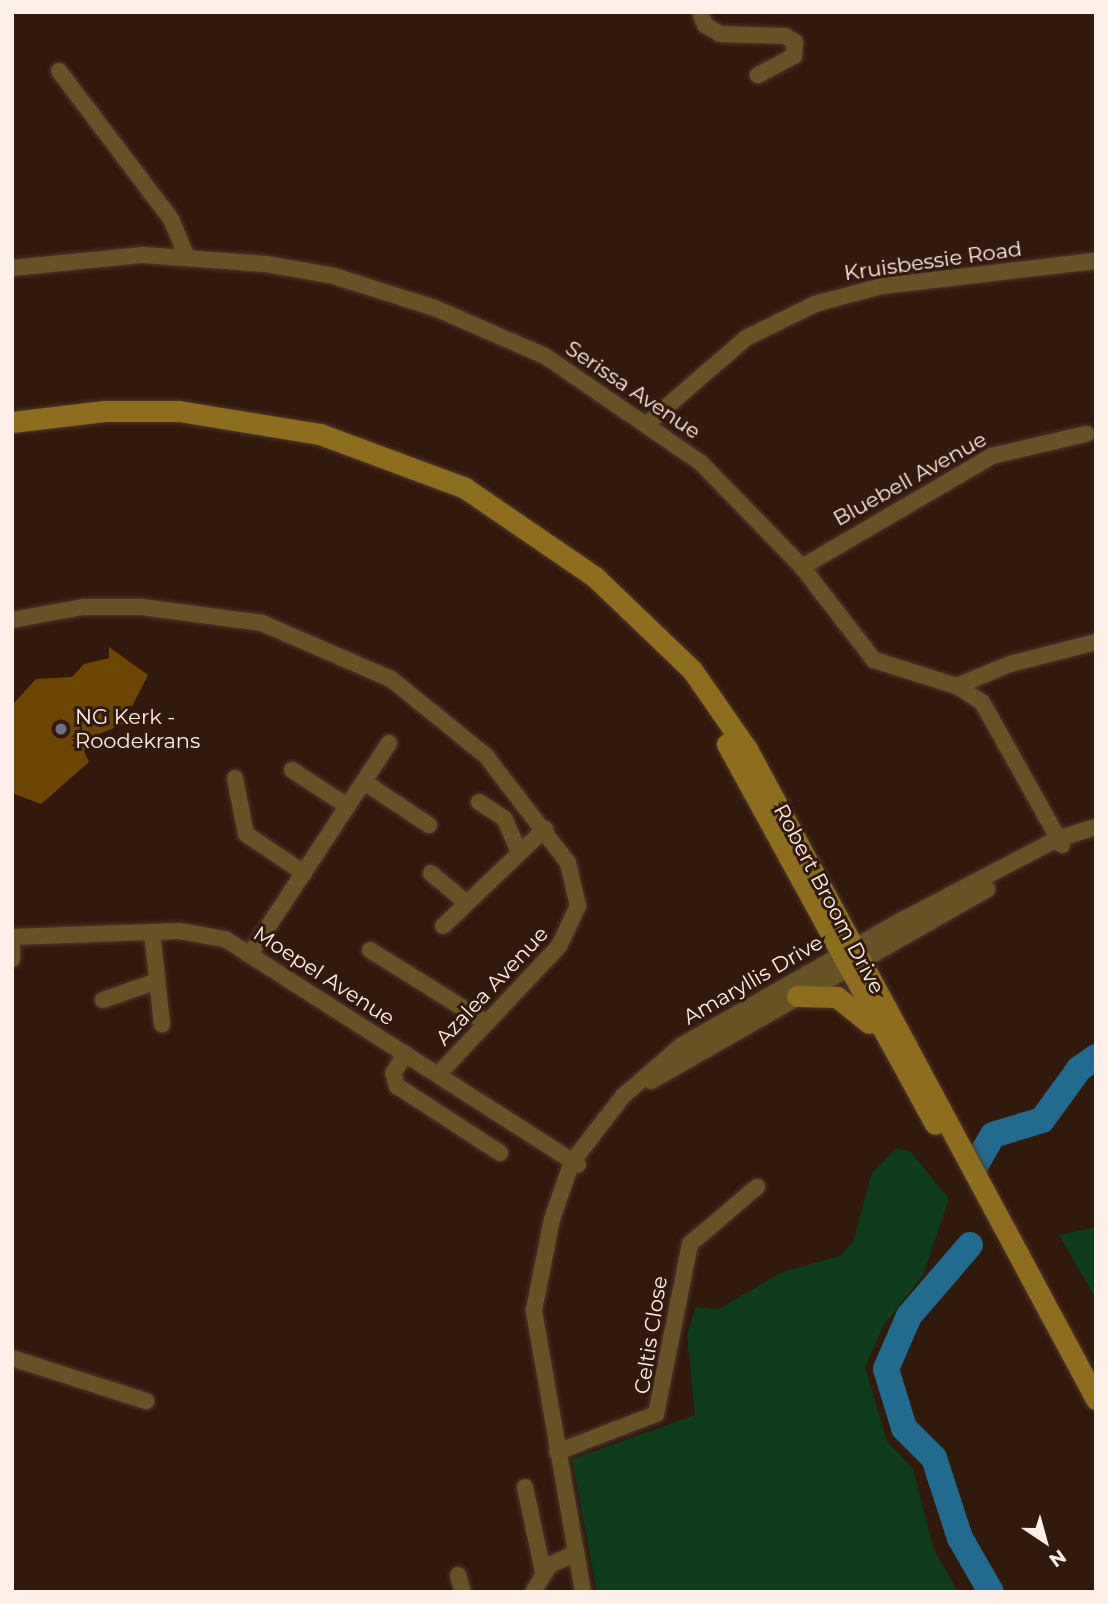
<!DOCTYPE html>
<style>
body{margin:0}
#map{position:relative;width:1108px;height:1604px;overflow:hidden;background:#31190c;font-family:Montserrat,sans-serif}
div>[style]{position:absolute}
.green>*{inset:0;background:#0e3d1c}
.river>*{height:26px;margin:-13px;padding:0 13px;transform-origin:13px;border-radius:13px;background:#216c8e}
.building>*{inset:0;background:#6c4603}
.roads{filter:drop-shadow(0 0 2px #4e372b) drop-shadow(0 0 2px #4e372b)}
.street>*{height:16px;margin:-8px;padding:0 8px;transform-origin:8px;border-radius:8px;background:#655326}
.secondary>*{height:21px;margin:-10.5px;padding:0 10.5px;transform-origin:10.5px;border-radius:10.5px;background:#8c6e1e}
.dots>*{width:19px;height:19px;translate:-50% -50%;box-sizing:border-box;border:4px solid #31190c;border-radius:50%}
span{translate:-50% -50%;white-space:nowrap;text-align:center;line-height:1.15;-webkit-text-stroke:6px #31190c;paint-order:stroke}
.street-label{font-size:21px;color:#fef0e9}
.poi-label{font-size:21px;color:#fef0e9}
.left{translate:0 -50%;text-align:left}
.frame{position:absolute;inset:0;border:14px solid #fef0e9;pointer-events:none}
.north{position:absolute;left:1010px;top:1506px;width:70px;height:70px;-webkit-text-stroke:5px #31190c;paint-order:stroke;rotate:144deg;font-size:19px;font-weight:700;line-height:28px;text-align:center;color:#fef0e9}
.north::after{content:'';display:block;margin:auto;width:24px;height:32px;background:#fef0e9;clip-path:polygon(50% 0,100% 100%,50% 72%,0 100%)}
</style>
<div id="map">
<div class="green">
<i style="clip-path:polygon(896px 1148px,910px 1151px,949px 1199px,923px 1275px,883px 1326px,865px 1368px,887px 1441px,913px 1469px,934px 1550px,958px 1592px,597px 1592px,572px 1459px,695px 1415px,687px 1335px,696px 1307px,719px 1309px,782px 1272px,840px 1256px,853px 1242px,872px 1173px)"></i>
<i style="clip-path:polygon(1096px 1227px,1096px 1299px,1059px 1235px)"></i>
</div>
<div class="river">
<i style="left:975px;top:1166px;width:36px;rotate:-60deg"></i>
<i style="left:993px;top:1135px;width:51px;rotate:-17deg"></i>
<i style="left:1042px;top:1120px;width:63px;rotate:-54deg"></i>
<i style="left:1079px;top:1069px;width:21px;rotate:-35deg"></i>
<i style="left:970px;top:1245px;width:94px;rotate:130.7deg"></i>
<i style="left:909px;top:1316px;width:58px;rotate:113.5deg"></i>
<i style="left:886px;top:1369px;width:62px;rotate:73deg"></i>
<i style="left:904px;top:1428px;width:42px;rotate:45deg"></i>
<i style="left:934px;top:1458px;width:84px;rotate:72deg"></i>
<i style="left:960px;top:1538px;width:62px;rotate:60.1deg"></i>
</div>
<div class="building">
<i style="clip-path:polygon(109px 647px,148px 675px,123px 724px,97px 735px,84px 751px,89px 762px,41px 804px,12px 793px,12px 705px,36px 679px,72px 677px,84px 664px,109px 658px)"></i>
</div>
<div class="roads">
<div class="street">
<i style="left:700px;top:12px;width:14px;rotate:69deg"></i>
<i style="left:705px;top:25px;width:17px;rotate:31deg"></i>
<i style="left:720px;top:34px;width:65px;rotate:1.8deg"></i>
<i style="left:785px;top:36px;width:12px;rotate:31deg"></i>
<i style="left:795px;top:42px;width:14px;rotate:94deg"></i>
<i style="left:794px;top:56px;width:41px;rotate:152.2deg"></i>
<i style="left:59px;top:71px;width:186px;rotate:52.9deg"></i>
<i style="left:171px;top:219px;width:41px;rotate:67.2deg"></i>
<i style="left:12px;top:268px;width:132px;rotate:-5.7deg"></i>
<i style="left:143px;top:255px;width:123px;rotate:4.2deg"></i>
<i style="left:266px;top:264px;width:69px;rotate:10deg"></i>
<i style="left:334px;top:276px;width:106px;rotate:17.6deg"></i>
<i style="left:435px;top:308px;width:120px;rotate:23.6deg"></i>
<i style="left:545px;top:356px;width:189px;rotate:34.4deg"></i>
<i style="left:701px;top:463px;width:145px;rotate:45.8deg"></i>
<i style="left:802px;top:567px;width:118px;rotate:52.3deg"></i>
<i style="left:874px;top:660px;width:87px;rotate:17.4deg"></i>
<i style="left:957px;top:686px;width:30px;rotate:33deg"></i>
<i style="left:982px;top:702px;width:164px;rotate:60.8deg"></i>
<i style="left:649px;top:422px;width:128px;rotate:-40.9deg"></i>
<i style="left:746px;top:338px;width:77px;rotate:-26.2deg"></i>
<i style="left:815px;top:304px;width:69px;rotate:-15deg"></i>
<i style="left:882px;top:286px;width:215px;rotate:-6.7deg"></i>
<i style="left:802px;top:567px;width:220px;rotate:-30.3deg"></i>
<i style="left:992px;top:456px;width:97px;rotate:-13.2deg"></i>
<i style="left:12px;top:620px;width:72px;rotate:-10.4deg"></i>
<i style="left:83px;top:607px;width:59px"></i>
<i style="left:142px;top:607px;width:121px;rotate:7.6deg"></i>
<i style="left:262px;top:623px;width:141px;rotate:23.5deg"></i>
<i style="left:391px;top:679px;width:122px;rotate:39deg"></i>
<i style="left:486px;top:756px;width:135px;rotate:52.5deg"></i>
<i style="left:568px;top:863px;width:44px;rotate:76.9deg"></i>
<i style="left:578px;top:906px;width:44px;rotate:115.4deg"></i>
<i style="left:559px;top:946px;width:175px;rotate:133.2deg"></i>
<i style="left:957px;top:686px;width:57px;rotate:-22.5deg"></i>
<i style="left:1010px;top:664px;width:89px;rotate:-14.3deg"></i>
<i style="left:292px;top:770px;width:66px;rotate:33.2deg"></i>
<i style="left:235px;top:778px;width:57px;rotate:78.9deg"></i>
<i style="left:246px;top:834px;width:70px;rotate:33.9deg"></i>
<i style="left:364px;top:782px;width:78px;rotate:33.5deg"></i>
<i style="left:479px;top:802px;width:30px;rotate:33deg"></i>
<i style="left:504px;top:818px;width:35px;rotate:66deg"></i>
<i style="left:431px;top:873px;width:43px;rotate:40.3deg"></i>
<i style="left:443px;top:926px;width:141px;rotate:-43.6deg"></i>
<i style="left:152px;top:932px;width:93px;rotate:83.8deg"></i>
<i style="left:12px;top:937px;width:167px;rotate:-2.1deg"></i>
<i style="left:179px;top:931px;width:47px;rotate:9.9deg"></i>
<i style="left:225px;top:939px;width:419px;rotate:32.6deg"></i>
<i style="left:12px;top:938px;width:21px;rotate:90deg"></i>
<i style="left:370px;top:950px;width:138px;rotate:32deg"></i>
<i style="left:252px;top:951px;width:249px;rotate:-56.6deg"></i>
<i style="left:103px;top:1000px;width:57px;rotate:-19.4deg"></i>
<i style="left:406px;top:1054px;width:23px;rotate:124deg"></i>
<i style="left:393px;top:1073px;width:14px;rotate:73deg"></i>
<i style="left:397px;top:1086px;width:123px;rotate:33deg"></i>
<i style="left:651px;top:1081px;width:387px;rotate:-29.7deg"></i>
<i style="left:12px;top:1358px;width:141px;rotate:17.8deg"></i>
<i style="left:557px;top:1452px;width:106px;rotate:-21deg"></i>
<i style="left:656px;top:1414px;width:173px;rotate:-78.7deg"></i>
<i style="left:690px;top:1244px;width:88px;rotate:-40.4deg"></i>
<i style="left:525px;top:1487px;width:87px;rotate:78deg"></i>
<i style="left:458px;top:1575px;width:18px;rotate:74deg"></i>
<i style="left:533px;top:1592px;width:32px;rotate:-58deg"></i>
<i style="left:550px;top:1565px;width:29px;rotate:-25deg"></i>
<i style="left:583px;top:1592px;width:286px;rotate:-99.9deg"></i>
<i style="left:534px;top:1310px;width:93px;rotate:-78.8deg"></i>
<i style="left:552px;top:1219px;width:60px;rotate:-70.7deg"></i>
<i style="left:572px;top:1162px;width:83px;rotate:-52.3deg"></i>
<i style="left:623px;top:1096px;width:78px;rotate:-40.8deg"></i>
<i style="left:682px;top:1045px;width:255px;rotate:-29.6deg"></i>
<i style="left:904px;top:919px;width:173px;rotate:-27.6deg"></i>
<i style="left:1057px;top:839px;width:41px;rotate:-17.1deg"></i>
</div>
<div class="secondary">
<i style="left:12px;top:422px;width:93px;rotate:-6.8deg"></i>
<i style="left:104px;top:411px;width:75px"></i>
<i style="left:179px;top:411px;width:143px;rotate:9.3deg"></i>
<i style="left:320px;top:434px;width:155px;rotate:20.4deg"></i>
<i style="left:465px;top:488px;width:158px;rotate:34.4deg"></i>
<i style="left:595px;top:577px;width:134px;rotate:43.8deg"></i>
<i style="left:692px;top:670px;width:96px;rotate:55.2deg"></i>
<i style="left:747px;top:749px;width:738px;rotate:61.77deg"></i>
<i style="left:727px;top:744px;width:433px;rotate:61.3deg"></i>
<i style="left:797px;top:996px;width:40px;rotate:1.4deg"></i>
<i style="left:837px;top:997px;width:41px;rotate:39.1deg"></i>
</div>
</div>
<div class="dots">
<i style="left:61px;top:729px;background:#6b7280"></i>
</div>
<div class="street-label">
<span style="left:933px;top:261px;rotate:-8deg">Kruisbessie Road</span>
<span style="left:633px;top:390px;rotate:34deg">Serissa Avenue</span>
<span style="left:910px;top:479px;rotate:-29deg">Bluebell Avenue</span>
<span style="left:829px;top:899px;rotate:62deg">Robert Broom Drive</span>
<span style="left:324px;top:976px;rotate:33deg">Moepel Avenue</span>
<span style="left:753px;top:980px;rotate:-30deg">Amaryllis Drive</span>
<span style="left:492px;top:986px;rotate:-47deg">Azalea Avenue</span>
<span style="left:651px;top:1335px;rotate:-81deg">Celtis Close</span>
</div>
<div class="poi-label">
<span class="left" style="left:75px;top:729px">NG Kerk -<br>Roodekrans</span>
</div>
<div class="frame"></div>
<div class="north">N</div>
</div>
